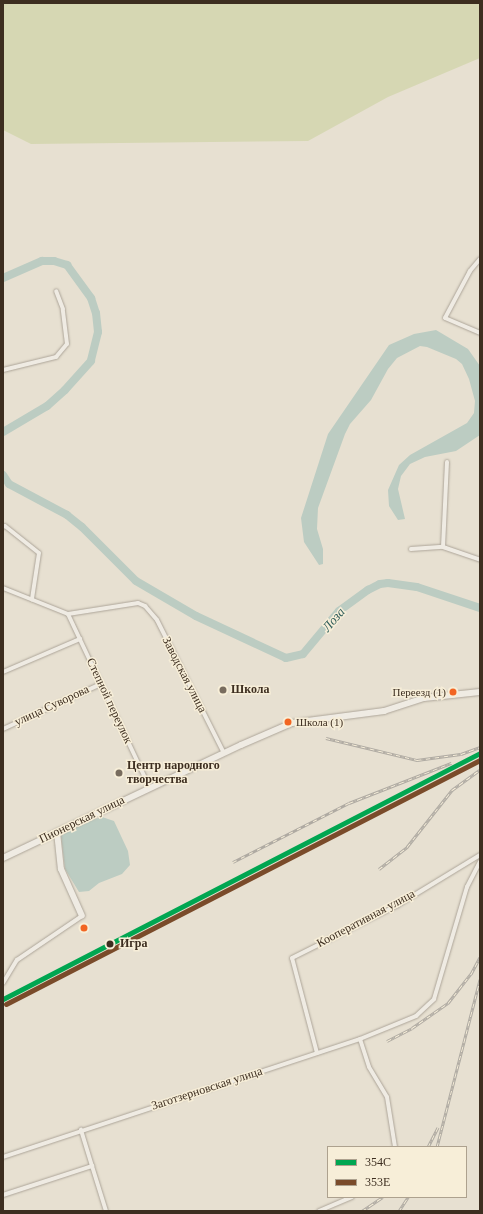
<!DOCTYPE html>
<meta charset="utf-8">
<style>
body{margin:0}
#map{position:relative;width:483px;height:1214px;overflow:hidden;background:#e7e0d1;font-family:"Times New Roman",serif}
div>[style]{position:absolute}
.green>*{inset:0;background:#d6d7b3}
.water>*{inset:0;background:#bcccc2}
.river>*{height:8px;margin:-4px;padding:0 4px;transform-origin:4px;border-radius:4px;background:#bcccc2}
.roads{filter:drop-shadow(0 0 1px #ada599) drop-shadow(0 0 1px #ada599)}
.street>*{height:4px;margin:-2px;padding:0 2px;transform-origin:2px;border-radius:2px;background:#efebe3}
.secondary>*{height:6px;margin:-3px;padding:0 3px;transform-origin:3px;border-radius:3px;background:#efebe3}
.rail>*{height:3px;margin-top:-1.5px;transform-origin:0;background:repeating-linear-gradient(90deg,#f7eed8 0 4.5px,#afaaa2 0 9px);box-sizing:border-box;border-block:1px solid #afaaa2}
.rail-1>*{height:5px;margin:-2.5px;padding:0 2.5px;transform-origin:2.5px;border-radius:2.5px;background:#00a651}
.rail-2>*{height:5px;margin:-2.5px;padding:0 2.5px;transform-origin:2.5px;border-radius:2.5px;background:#7a4b2a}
.dots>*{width:11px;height:11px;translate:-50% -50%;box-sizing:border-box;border:2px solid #f7eed8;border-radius:50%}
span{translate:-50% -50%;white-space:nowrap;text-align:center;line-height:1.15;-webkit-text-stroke:3px #f7eed8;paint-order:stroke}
.bus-label{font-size:11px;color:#3d2e20}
.right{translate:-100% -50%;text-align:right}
.left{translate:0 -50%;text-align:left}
.street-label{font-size:12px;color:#3d2e20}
.poi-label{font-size:12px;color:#3d2e20;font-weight:700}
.stop-label{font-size:12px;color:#3d2e20;font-weight:700}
.water-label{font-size:13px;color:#2f5d5a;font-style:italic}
.frame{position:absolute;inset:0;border:4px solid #3d2e20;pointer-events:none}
.legend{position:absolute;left:327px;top:1146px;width:140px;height:52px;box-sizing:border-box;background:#f7eed8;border:1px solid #ada18e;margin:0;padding:5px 7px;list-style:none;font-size:12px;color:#3d2e20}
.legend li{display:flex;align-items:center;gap:8px;height:20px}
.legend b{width:20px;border:1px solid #ada18e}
</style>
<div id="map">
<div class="green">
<i style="clip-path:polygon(3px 3px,480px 3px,480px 58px,388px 97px,308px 141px,31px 144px,3px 130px)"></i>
</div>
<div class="water">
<i style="clip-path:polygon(436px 330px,468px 349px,480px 366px,480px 435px,456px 451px,425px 457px,410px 464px,401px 476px,398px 489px,405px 519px,398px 520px,389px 506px,388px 490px,399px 465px,410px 455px,467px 423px,474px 413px,475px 401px,469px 379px,462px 364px,456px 359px,427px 347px,420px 346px,397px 358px,388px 369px,371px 400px,350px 424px,345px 434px,318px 508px,317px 529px,323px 549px,323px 564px,319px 565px,304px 542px,301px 518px,328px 434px,389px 345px,414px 334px)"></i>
<i style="clip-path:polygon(102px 817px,114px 821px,128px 851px,130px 865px,122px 874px,99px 883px,89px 891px,79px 892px,65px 869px,61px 836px,82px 823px)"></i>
</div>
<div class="river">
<i style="left:3px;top:278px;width:43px;rotate:-23.6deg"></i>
<i style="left:42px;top:261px;width:12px"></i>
<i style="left:54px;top:261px;width:14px;rotate:17deg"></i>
<i style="left:67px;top:265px;width:41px;rotate:54deg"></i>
<i style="left:91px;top:298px;width:16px;rotate:72deg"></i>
<i style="left:96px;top:313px;width:19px;rotate:84deg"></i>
<i style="left:98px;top:332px;width:30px;rotate:104deg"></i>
<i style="left:91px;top:361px;width:39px;rotate:132deg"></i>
<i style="left:65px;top:390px;width:24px;rotate:138deg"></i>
<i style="left:47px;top:406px;width:51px;rotate:149.4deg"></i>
<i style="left:3px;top:475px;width:11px;rotate:56deg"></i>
<i style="left:9px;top:484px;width:66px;rotate:28.1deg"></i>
<i style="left:67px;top:515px;width:19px;rotate:39deg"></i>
<i style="left:82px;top:527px;width:76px;rotate:45deg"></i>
<i style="left:136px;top:581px;width:69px;rotate:30.3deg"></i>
<i style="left:196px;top:616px;width:99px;rotate:25deg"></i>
<i style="left:286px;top:658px;width:17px;rotate:-13deg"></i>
<i style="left:303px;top:654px;width:56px;rotate:-50.1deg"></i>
<i style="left:339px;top:611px;width:36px;rotate:-36deg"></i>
<i style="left:368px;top:590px;width:13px;rotate:-27deg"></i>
<i style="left:380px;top:584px;width:8px;rotate:-7deg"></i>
<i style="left:388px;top:583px;width:29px;rotate:8deg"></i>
<i style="left:417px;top:587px;width:66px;rotate:18.4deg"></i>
</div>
<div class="roads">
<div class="street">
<i style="left:480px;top:259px;width:16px;rotate:130deg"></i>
<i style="left:470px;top:271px;width:53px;rotate:118deg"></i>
<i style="left:445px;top:318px;width:38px;rotate:23deg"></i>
<i style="left:3px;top:370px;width:55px;rotate:-13.8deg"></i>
<i style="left:56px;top:357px;width:17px;rotate:-50deg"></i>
<i style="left:67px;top:344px;width:35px;rotate:-97deg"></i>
<i style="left:63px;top:309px;width:19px;rotate:-111deg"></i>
<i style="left:3px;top:527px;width:2px;rotate:-27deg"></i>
<i style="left:5px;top:526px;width:43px;rotate:38.5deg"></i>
<i style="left:39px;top:553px;width:47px;rotate:98.7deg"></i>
<i style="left:443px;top:547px;width:85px;rotate:-87.3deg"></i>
<i style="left:411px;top:549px;width:32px;rotate:-4deg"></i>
<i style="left:443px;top:547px;width:39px;rotate:19deg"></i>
<i style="left:3px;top:588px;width:70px;rotate:21.8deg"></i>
<i style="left:68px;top:614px;width:71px;rotate:-8.9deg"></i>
<i style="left:138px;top:603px;width:8px;rotate:23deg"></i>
<i style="left:145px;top:606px;width:18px;rotate:49deg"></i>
<i style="left:157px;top:620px;width:149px;rotate:63.3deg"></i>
<i style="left:68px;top:614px;width:192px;rotate:64.8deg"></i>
<i style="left:3px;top:672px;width:84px;rotate:-23.2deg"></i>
<i style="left:3px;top:729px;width:108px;rotate:-24.7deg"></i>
<i style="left:3px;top:983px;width:27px;rotate:-59deg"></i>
<i style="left:17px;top:960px;width:78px;rotate:-34.1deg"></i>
<i style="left:360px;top:1039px;width:29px;rotate:72deg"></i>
<i style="left:369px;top:1067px;width:35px;rotate:59deg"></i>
<i style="left:387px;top:1097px;width:51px;rotate:80.9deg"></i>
<i style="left:317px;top:1053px;width:98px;rotate:-104.7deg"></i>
<i style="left:292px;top:958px;width:119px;rotate:-26.6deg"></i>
<i style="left:398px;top:905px;width:96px;rotate:-31.4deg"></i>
<i style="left:3px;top:1157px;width:376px;rotate:-18.3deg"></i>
<i style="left:360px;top:1039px;width:61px;rotate:-22.3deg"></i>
<i style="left:416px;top:1016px;width:25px;rotate:-43deg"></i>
<i style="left:434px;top:999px;width:117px;rotate:-73.6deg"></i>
<i style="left:467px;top:887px;width:28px;rotate:-63deg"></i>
<i style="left:92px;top:1166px;width:47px;rotate:72.7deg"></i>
<i style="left:3px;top:1195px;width:94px;rotate:-18deg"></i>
<i style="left:92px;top:1166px;width:38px;rotate:-107deg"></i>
<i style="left:319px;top:1211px;width:36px;rotate:-23deg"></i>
</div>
<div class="secondary">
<i style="left:57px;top:832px;width:37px;rotate:84deg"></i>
<i style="left:61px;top:869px;width:51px;rotate:65.9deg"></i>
<i style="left:3px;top:858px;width:263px;rotate:-25.4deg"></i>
<i style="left:241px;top:745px;width:56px;rotate:-23.3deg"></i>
<i style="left:292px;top:723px;width:93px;rotate:-7.4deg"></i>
<i style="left:384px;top:711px;width:42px;rotate:-18deg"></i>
<i style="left:424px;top:698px;width:56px;rotate:-6.1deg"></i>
</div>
</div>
<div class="rail">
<i style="left:326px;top:738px;width:94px;rotate:13.6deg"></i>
<i style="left:417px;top:760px;width:44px;rotate:-7.8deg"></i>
<i style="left:461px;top:754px;width:20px;rotate:-20deg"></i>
<i style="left:233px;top:862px;width:130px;rotate:-27deg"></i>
<i style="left:349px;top:803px;width:110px;rotate:-21.4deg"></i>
<i style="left:379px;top:869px;width:36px;rotate:-38deg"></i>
<i style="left:407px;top:847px;width:73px;rotate:-51.7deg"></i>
<i style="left:452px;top:790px;width:34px;rotate:-36deg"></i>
<i style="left:387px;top:1041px;width:28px;rotate:-27deg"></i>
<i style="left:412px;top:1028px;width:44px;rotate:-34.8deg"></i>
<i style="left:448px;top:1003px;width:37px;rotate:-52deg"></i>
<i style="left:471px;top:974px;width:19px;rotate:-62deg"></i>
<i style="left:428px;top:1147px;width:22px;rotate:-63deg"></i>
<i style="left:437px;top:1147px;width:173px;rotate:-75.6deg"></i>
<i style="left:362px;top:1211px;width:25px;rotate:-34deg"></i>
<i style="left:399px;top:1211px;width:17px;rotate:-57deg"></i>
</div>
<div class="rail-1">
<i style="left:3px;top:999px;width:537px;rotate:-27.28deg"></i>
</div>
<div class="rail-2">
<i style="left:6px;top:1004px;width:533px;rotate:-27.24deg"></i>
</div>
<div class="dots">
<i style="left:223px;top:690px;background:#786c5e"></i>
<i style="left:453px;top:692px;background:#f26522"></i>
<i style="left:288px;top:722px;background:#f26522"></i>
<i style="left:119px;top:773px;background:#786c5e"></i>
<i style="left:84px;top:928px;background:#f26522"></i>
<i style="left:110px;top:944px;background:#3d2e20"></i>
</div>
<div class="bus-label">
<span class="right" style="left:446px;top:692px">Переезд (1)</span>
<span class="left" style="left:296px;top:722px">Школа (1)</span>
</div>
<div class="street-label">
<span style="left:184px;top:675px;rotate:63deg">Заводская улица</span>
<span style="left:109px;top:701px;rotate:65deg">Степной переулок</span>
<span style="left:52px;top:706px;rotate:-25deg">улица Суворова</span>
<span style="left:82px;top:820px;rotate:-26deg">Пионерская улица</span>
<span style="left:366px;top:919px;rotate:-28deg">Кооперативная улица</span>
<span style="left:207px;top:1089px;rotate:-18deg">Заготзерновская улица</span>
</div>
<div class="poi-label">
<span class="left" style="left:231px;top:690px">Школа</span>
<span class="left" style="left:127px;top:773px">Центр народного<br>творчества</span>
</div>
<div class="stop-label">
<span class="left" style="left:120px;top:944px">Игра</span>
</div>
<div class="water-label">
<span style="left:334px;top:620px;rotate:-49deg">Лоза</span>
</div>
<div class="frame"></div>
<ul class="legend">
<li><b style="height:5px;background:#00a651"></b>354С</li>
<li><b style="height:5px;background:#7a4b2a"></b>353Е</li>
</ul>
</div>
